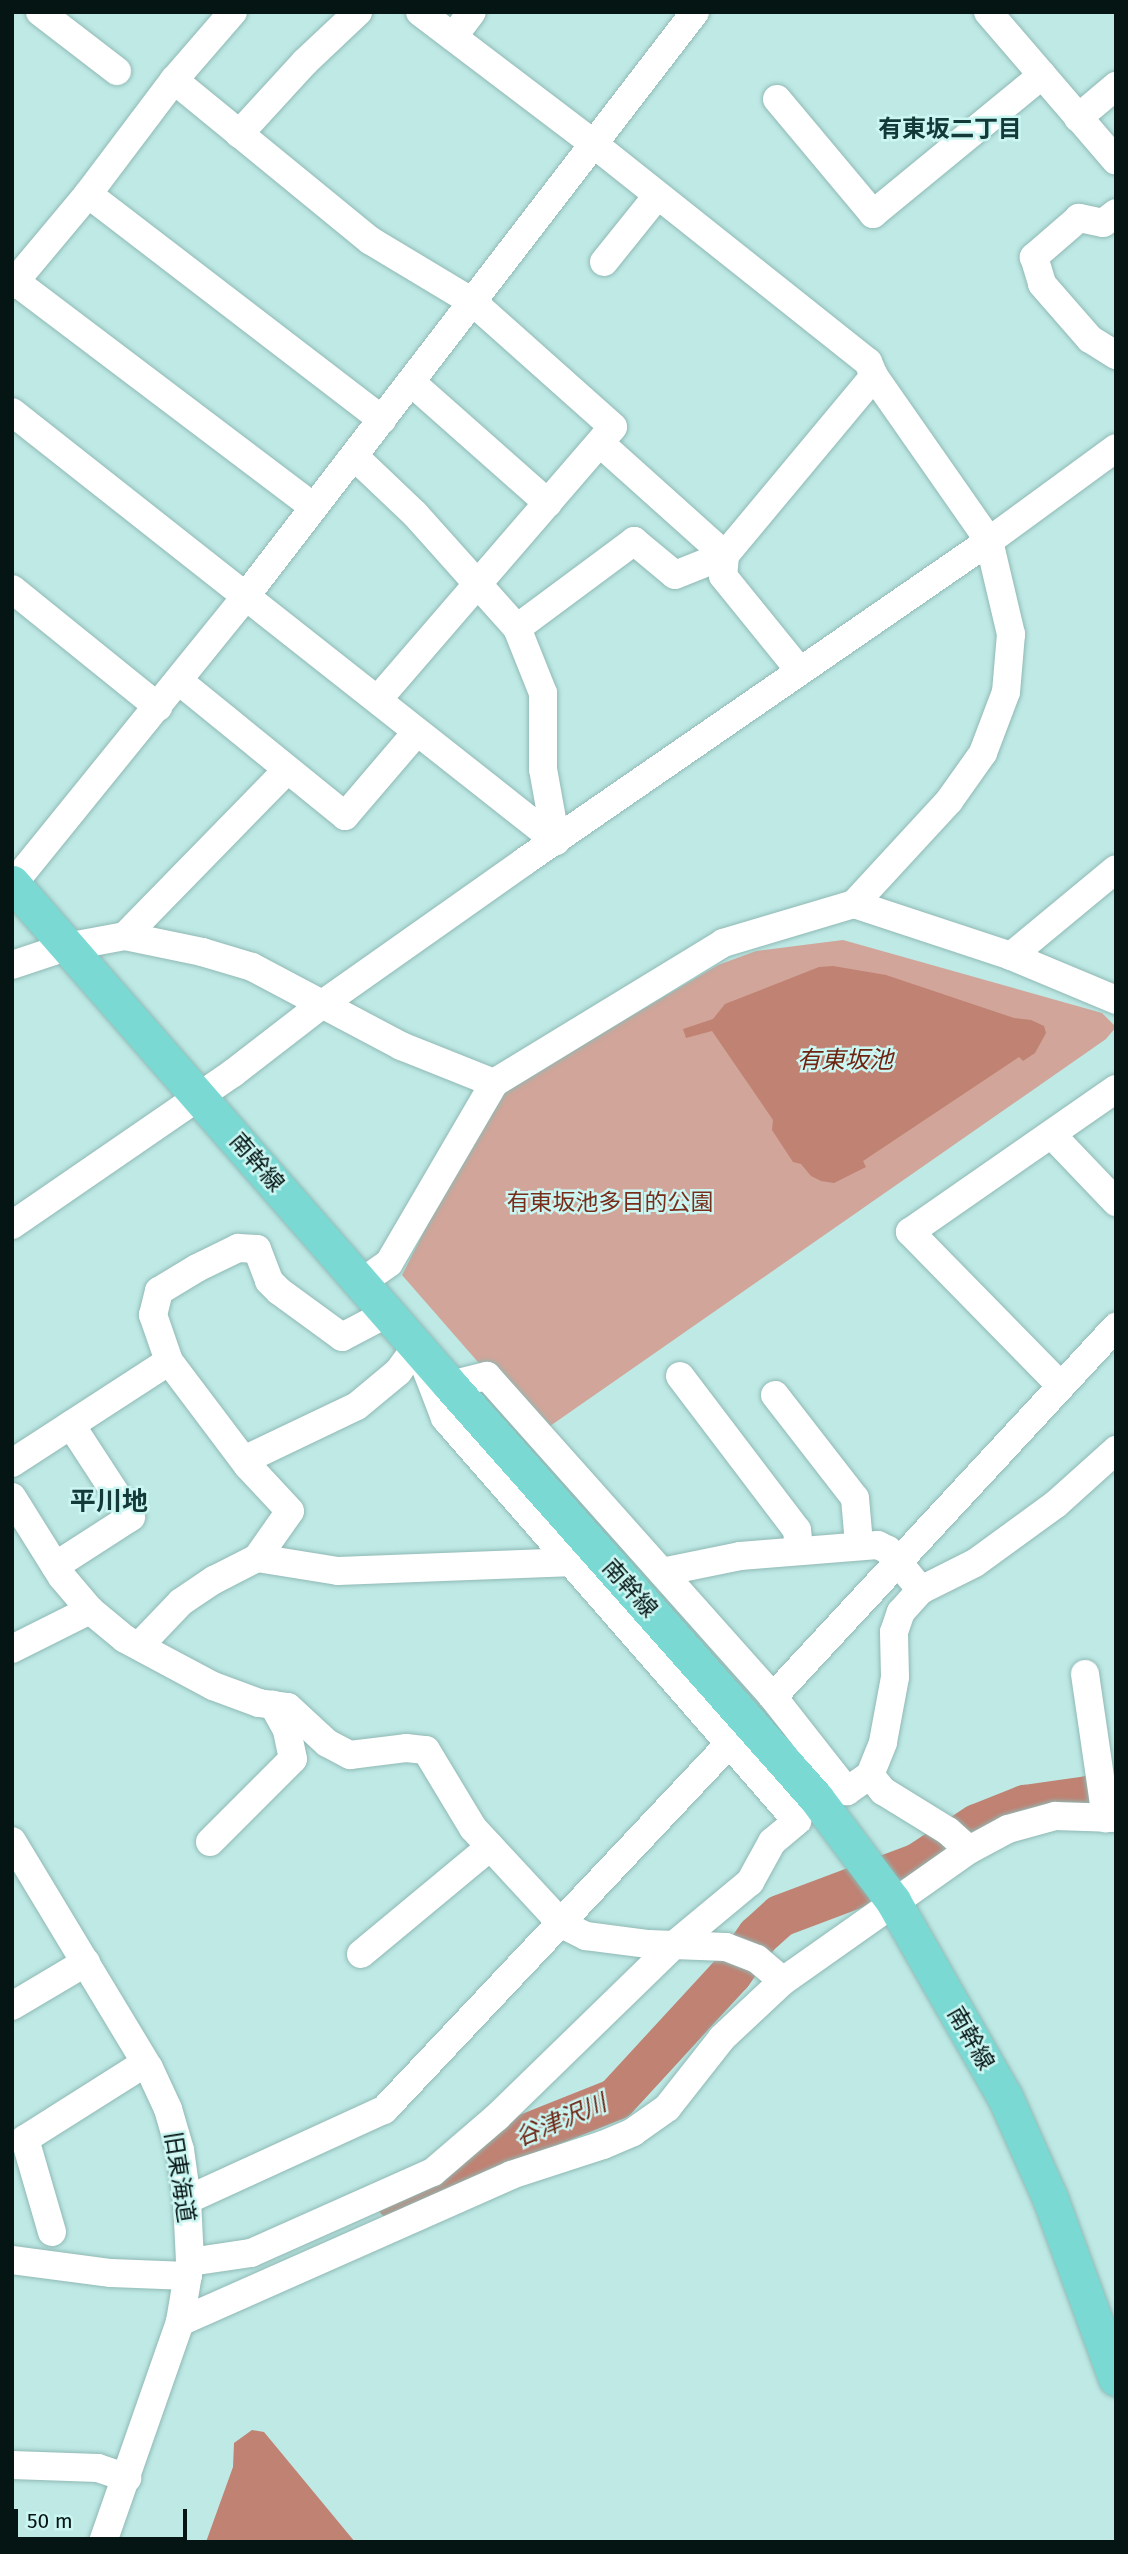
<!DOCTYPE html>
<meta charset="utf-8">
<style>
body{margin:0}
#map{position:relative;width:1128px;height:2554px;overflow:hidden;background:#bee9e5;font-family:"Fira Sans","Noto Sans JP",sans-serif}
div>[style]{position:absolute}
.green>*{inset:0;background:#d1a599}
.water>*{inset:0;background:#bf8273}
.river>*{height:42px;margin:-21px;padding:0 21px;transform-origin:21px;border-radius:21px;background:#bf8273}
.roads{filter:drop-shadow(0 0 2px #90b9b5) drop-shadow(0 0 2px #90b9b5)}
.minor>*{height:28px;margin:-14px;padding:0 14px;transform-origin:14px;border-radius:14px;background:#fff}
.major>*{height:35px;margin:-17.5px;padding:0 17.5px;transform-origin:17.5px;border-radius:17.5px;background:#7bd9d4}
span{translate:-50% -50%;white-space:nowrap;text-align:center;line-height:1.15;-webkit-text-stroke:5px #cbf6f2;paint-order:stroke}
.street-label{font-size:23px;color:#051514}
.park-label{font-size:23px;color:#782c1a}
.neighbourhood-label{font-size:24px;color:#133a38;font-weight:700}
.water-label{font-size:24px;color:#6e2311;font-style:italic}
.quarter-label{font-size:26px;color:#133a38;font-weight:700}
.frame{position:absolute;inset:0;border:14px solid #051514;pointer-events:none}
.scale{position:absolute;left:14px;top:2509px;width:173px;height:32px;box-sizing:border-box;border:4px solid #051514;border-top:0;padding-left:9px;font-size:21px;line-height:24px;white-space:nowrap;color:#051514;-webkit-text-stroke:5px #cbf6f2;paint-order:stroke}
</style>
<div id="map">
<div class="green">
<i style="clip-path:polygon(843px 940px,1102px 1013px,1116px 1027px,1106px 1039px,540px 1433px,402px 1275px,492px 1098px,718px 965px,756px 951px)"></i>
</div>
<div class="water">
<i style="clip-path:polygon(833px 966px,886px 975px,1014px 1018px,1031px 1020px,1044px 1026px,1046px 1033px,1035px 1053px,1023px 1061px,1019px 1057px,863px 1161px,866px 1167px,834px 1183px,821px 1181px,811px 1176px,801px 1164px,793px 1162px,772px 1130px,773px 1120px,712px 1031px,686px 1038px,683px 1029px,713px 1019px,725px 1004px,819px 967px)"></i>
<i style="clip-path:polygon(252px 2430px,264px 2432px,355px 2542px,206px 2542px,233px 2467px,234px 2443px)"></i>
</div>
<div class="river">
<i style="left:397px;top:2200px;width:70px;rotate:-23.6deg"></i>
<i style="left:461px;top:2172px;width:61px;rotate:-31.6deg"></i>
<i style="left:513px;top:2140px;width:111px;rotate:-21.7deg"></i>
<i style="left:616px;top:2099px;width:170px;rotate:-47.4deg"></i>
<i style="left:731px;top:1974px;width:47px;rotate:-54.6deg"></i>
<i style="left:758px;top:1936px;width:30px;rotate:-42deg"></i>
<i style="left:780px;top:1916px;width:147px;rotate:-20.6deg"></i>
<i style="left:918px;top:1864px;width:71px;rotate:-33.5deg"></i>
<i style="left:977px;top:1825px;width:52px;rotate:-21.6deg"></i>
<i style="left:1025px;top:1806px;width:64px;rotate:-8.1deg"></i>
<i style="left:1088px;top:1797px;width:28px;rotate:6deg"></i>
</div>
<div class="roads">
<div class="minor">
<i style="left:40px;top:12px;width:97px;rotate:37.5deg"></i>
<i style="left:420px;top:12px;width:220px;rotate:37.2deg"></i>
<i style="left:595px;top:145px;width:349px;rotate:38.5deg"></i>
<i style="left:868px;top:362px;width:15px;rotate:67deg"></i>
<i style="left:874px;top:376px;width:201px;rotate:55.1deg"></i>
<i style="left:989px;top:541px;width:96px;rotate:76.7deg"></i>
<i style="left:1011px;top:634px;width:58px;rotate:94.9deg"></i>
<i style="left:1006px;top:692px;width:65px;rotate:110.7deg"></i>
<i style="left:983px;top:753px;width:59px;rotate:125.3deg"></i>
<i style="left:949px;top:801px;width:140px;rotate:132.7deg"></i>
<i style="left:988px;top:12px;width:196px;rotate:49.3deg"></i>
<i style="left:453px;top:37px;width:31px;rotate:-53deg"></i>
<i style="left:174px;top:80px;width:254px;rotate:39.3deg"></i>
<i style="left:371px;top:241px;width:120px;rotate:31deg"></i>
<i style="left:474px;top:303px;width:186px;rotate:41.7deg"></i>
<i style="left:613px;top:427px;width:359px;rotate:130.8deg"></i>
<i style="left:777px;top:99px;width:150px;rotate:50.1deg"></i>
<i style="left:873px;top:214px;width:219px;rotate:-39.4deg"></i>
<i style="left:1078px;top:118px;width:50px;rotate:-40.1deg"></i>
<i style="left:239px;top:134px;width:98px;rotate:-47.5deg"></i>
<i style="left:305px;top:62px;width:73px;rotate:-43.3deg"></i>
<i style="left:88px;top:194px;width:371px;rotate:37.5deg"></i>
<i style="left:1116px;top:213px;width:16px;rotate:142deg"></i>
<i style="left:1103px;top:223px;width:25px;rotate:-168deg"></i>
<i style="left:1079px;top:218px;width:60px;rotate:139.1deg"></i>
<i style="left:1034px;top:257px;width:28px;rotate:73deg"></i>
<i style="left:1042px;top:284px;width:73px;rotate:48.9deg"></i>
<i style="left:1090px;top:339px;width:31px;rotate:32deg"></i>
<i style="left:604px;top:262px;width:85px;rotate:-51.2deg"></i>
<i style="left:12px;top:279px;width:378px;rotate:37.1deg"></i>
<i style="left:12px;top:285px;width:119px;rotate:-50.1deg"></i>
<i style="left:88px;top:194px;width:143px;rotate:-53deg"></i>
<i style="left:174px;top:80px;width:90px;rotate:-49.1deg"></i>
<i style="left:411px;top:382px;width:183px;rotate:41.5deg"></i>
<i style="left:12px;top:412px;width:693px;rotate:38.26deg"></i>
<i style="left:600px;top:443px;width:168px;rotate:41.9deg"></i>
<i style="left:725px;top:555px;width:21px;rotate:95deg"></i>
<i style="left:723px;top:576px;width:122px;rotate:51deg"></i>
<i style="left:354px;top:456px;width:84px;rotate:43.6deg"></i>
<i style="left:415px;top:514px;width:153px;rotate:48.2deg"></i>
<i style="left:517px;top:628px;width:70px;rotate:68.2deg"></i>
<i style="left:543px;top:693px;width:76px;rotate:90deg"></i>
<i style="left:543px;top:769px;width:73px;rotate:79.8deg"></i>
<i style="left:12px;top:589px;width:188px;rotate:38.9deg"></i>
<i style="left:517px;top:628px;width:146px;rotate:-36.6deg"></i>
<i style="left:634px;top:541px;width:53px;rotate:39.7deg"></i>
<i style="left:675px;top:575px;width:54px;rotate:-21.8deg"></i>
<i style="left:725px;top:555px;width:233px;rotate:-50.2deg"></i>
<i style="left:179px;top:681px;width:214px;rotate:39.1deg"></i>
<i style="left:345px;top:816px;width:109px;rotate:-49.5deg"></i>
<i style="left:13px;top:884px;width:369px;rotate:-51deg"></i>
<i style="left:245px;top:597px;width:738px;rotate:-52.43deg"></i>
<i style="left:125px;top:936px;width:232px;rotate:-45.7deg"></i>
<i style="left:1011px;top:956px;width:114px;rotate:22.7deg"></i>
<i style="left:12px;top:965px;width:57px;rotate:-18.4deg"></i>
<i style="left:66px;top:947px;width:60px;rotate:-10.6deg"></i>
<i style="left:125px;top:936px;width:79px;rotate:11.7deg"></i>
<i style="left:202px;top:952px;width:52px;rotate:16.7deg"></i>
<i style="left:252px;top:967px;width:169px;rotate:27.9deg"></i>
<i style="left:401px;top:1046px;width:100px;rotate:21.7deg"></i>
<i style="left:1052px;top:1135px;width:93px;rotate:46.3deg"></i>
<i style="left:12px;top:1225px;width:268px;rotate:-34.5deg"></i>
<i style="left:233px;top:1073px;width:111px;rotate:-37.7deg"></i>
<i style="left:321px;top:1005px;width:250px;rotate:-35.2deg"></i>
<i style="left:525px;top:861px;width:564px;rotate:-34.59deg"></i>
<i style="left:989px;top:541px;width:157px;rotate:-36.2deg"></i>
<i style="left:362px;top:1282px;width:33px;rotate:-35deg"></i>
<i style="left:389px;top:1263px;width:208px;rotate:-59.7deg"></i>
<i style="left:494px;top:1083px;width:268px;rotate:-31.4deg"></i>
<i style="left:723px;top:943px;width:137px;rotate:-16.6deg"></i>
<i style="left:854px;top:904px;width:165px;rotate:18.3deg"></i>
<i style="left:1011px;top:956px;width:136px;rotate:-39.6deg"></i>
<i style="left:680px;top:1376px;width:193px;rotate:52.8deg"></i>
<i style="left:797px;top:1530px;width:19px;rotate:84deg"></i>
<i style="left:450px;top:1385px;width:38px;rotate:-14deg"></i>
<i style="left:487px;top:1376px;width:430px;rotate:48.3deg"></i>
<i style="left:773px;top:1697px;width:120px;rotate:51.8deg"></i>
<i style="left:847px;top:1791px;width:28px;rotate:-35deg"></i>
<i style="left:870px;top:1775px;width:35px;rotate:-68deg"></i>
<i style="left:883px;top:1742px;width:66px;rotate:-79.5deg"></i>
<i style="left:895px;top:1677px;width:45px;rotate:-91.3deg"></i>
<i style="left:894px;top:1632px;width:21px;rotate:-71deg"></i>
<i style="left:901px;top:1612px;width:30px;rotate:-48deg"></i>
<i style="left:1061px;top:1386px;width:216px;rotate:-134.4deg"></i>
<i style="left:910px;top:1232px;width:251px;rotate:-34.8deg"></i>
<i style="left:775px;top:1395px;width:130px;rotate:52.2deg"></i>
<i style="left:855px;top:1498px;width:46px;rotate:85deg"></i>
<i style="left:244px;top:1460px;width:125px;rotate:-25.5deg"></i>
<i style="left:357px;top:1406px;width:53px;rotate:-39.7deg"></i>
<i style="left:398px;top:1372px;width:32px;rotate:-54deg"></i>
<i style="left:12px;top:1463px;width:187px;rotate:-33deg"></i>
<i style="left:12px;top:1497px;width:94px;rotate:58deg"></i>
<i style="left:62px;top:1577px;width:43px;rotate:49.7deg"></i>
<i style="left:90px;top:1610px;width:45px;rotate:39.6deg"></i>
<i style="left:125px;top:1639px;width:100px;rotate:28.1deg"></i>
<i style="left:213px;top:1686px;width:49px;rotate:20.3deg"></i>
<i style="left:259px;top:1703px;width:29px;rotate:8deg"></i>
<i style="left:288px;top:1707px;width:53px;rotate:42.7deg"></i>
<i style="left:327px;top:1743px;width:26px;rotate:28deg"></i>
<i style="left:350px;top:1755px;width:56px;rotate:-7.1deg"></i>
<i style="left:406px;top:1748px;width:20px;rotate:6deg"></i>
<i style="left:426px;top:1750px;width:91px;rotate:58.9deg"></i>
<i style="left:473px;top:1828px;width:131px;rotate:47.2deg"></i>
<i style="left:562px;top:1924px;width:27px;rotate:27deg"></i>
<i style="left:586px;top:1936px;width:63px;rotate:7.4deg"></i>
<i style="left:648px;top:1944px;width:78px;rotate:2.2deg"></i>
<i style="left:726px;top:1947px;width:33px;rotate:21deg"></i>
<i style="left:757px;top:1959px;width:34px;rotate:40deg"></i>
<i style="left:257px;top:1558px;width:57px;rotate:-54.9deg"></i>
<i style="left:290px;top:1511px;width:62px;rotate:-133deg"></i>
<i style="left:248px;top:1466px;width:131px;rotate:-127deg"></i>
<i style="left:169px;top:1361px;width:49px;rotate:-109.2deg"></i>
<i style="left:153px;top:1315px;width:25px;rotate:-76deg"></i>
<i style="left:159px;top:1291px;width:44px;rotate:-31.2deg"></i>
<i style="left:197px;top:1268px;width:46px;rotate:-26deg"></i>
<i style="left:238px;top:1248px;width:19px;rotate:3deg"></i>
<i style="left:257px;top:1249px;width:34px;rotate:69deg"></i>
<i style="left:269px;top:1281px;width:14px;rotate:45deg"></i>
<i style="left:279px;top:1291px;width:78px;rotate:36.1deg"></i>
<i style="left:342px;top:1337px;width:52px;rotate:-27.6deg"></i>
<i style="left:55px;top:1566px;width:90px;rotate:-32.8deg"></i>
<i style="left:131px;top:1517px;width:110px;rotate:-123.1deg"></i>
<i style="left:662px;top:1572px;width:80px;rotate:-11.6deg"></i>
<i style="left:740px;top:1556px;width:138px;rotate:-4.6deg"></i>
<i style="left:878px;top:1545px;width:11px;rotate:27deg"></i>
<i style="left:888px;top:1550px;width:52px;rotate:50.5deg"></i>
<i style="left:921px;top:1590px;width:60px;rotate:-26.6deg"></i>
<i style="left:975px;top:1563px;width:100px;rotate:-36.1deg"></i>
<i style="left:1056px;top:1504px;width:81px;rotate:-42deg"></i>
<i style="left:139px;top:1646px;width:61px;rotate:-46.3deg"></i>
<i style="left:181px;top:1602px;width:40px;rotate:-34deg"></i>
<i style="left:214px;top:1580px;width:48px;rotate:-27.1deg"></i>
<i style="left:257px;top:1558px;width:82px;rotate:9.1deg"></i>
<i style="left:338px;top:1571px;width:230px;rotate:-2.2deg"></i>
<i style="left:12px;top:1649px;width:87px;rotate:-26.6deg"></i>
<i style="left:1085px;top:1674px;width:146px;rotate:81.7deg"></i>
<i style="left:773px;top:1697px;width:505px;rotate:-47.17deg"></i>
<i style="left:870px;top:1775px;width:21px;rotate:51deg"></i>
<i style="left:883px;top:1791px;width:76px;rotate:31.6deg"></i>
<i style="left:948px;top:1831px;width:28px;rotate:42deg"></i>
<i style="left:12px;top:1841px;width:265px;rotate:58.9deg"></i>
<i style="left:149px;top:2068px;width:45px;rotate:65.1deg"></i>
<i style="left:168px;top:2109px;width:43px;rotate:73.7deg"></i>
<i style="left:180px;top:2150px;width:50px;rotate:82deg"></i>
<i style="left:187px;top:2200px;width:62px;rotate:87.2deg"></i>
<i style="left:190px;top:2262px;width:61px;rotate:99.5deg"></i>
<i style="left:180px;top:2322px;width:233px;rotate:109.3deg"></i>
<i style="left:210px;top:1842px;width:117px;rotate:-45deg"></i>
<i style="left:293px;top:1759px;width:30px;rotate:-102deg"></i>
<i style="left:287px;top:1730px;width:29px;rotate:-119deg"></i>
<i style="left:361px;top:1954px;width:168px;rotate:-39.7deg"></i>
<i style="left:12px;top:2006px;width:86px;rotate:-30.7deg"></i>
<i style="left:187px;top:2200px;width:217px;rotate:-24.6deg"></i>
<i style="left:384px;top:2110px;width:504px;rotate:-46.69deg"></i>
<i style="left:52px;top:2232px;width:97px;rotate:-106.2deg"></i>
<i style="left:25px;top:2139px;width:142px;rotate:-32.3deg"></i>
<i style="left:12px;top:2260px;width:100px;rotate:7.5deg"></i>
<i style="left:111px;top:2273px;width:77px;rotate:2.2deg"></i>
<i style="left:190px;top:2262px;width:62px;rotate:-8.4deg"></i>
<i style="left:251px;top:2253px;width:199px;rotate:-24deg"></i>
<i style="left:433px;top:2172px;width:84px;rotate:-40.7deg"></i>
<i style="left:497px;top:2117px;width:247px;rotate:-44.2deg"></i>
<i style="left:674px;top:1945px;width:99px;rotate:-39.7deg"></i>
<i style="left:750px;top:1882px;width:46px;rotate:-61.2deg"></i>
<i style="left:772px;top:1842px;width:33px;rotate:-40deg"></i>
<i style="left:797px;top:1821px;width:535px;rotate:-131.14deg"></i>
<i style="left:445px;top:1418px;width:61px;rotate:-111.1deg"></i>
<i style="left:180px;top:2322px;width:362px;rotate:-23.9deg"></i>
<i style="left:511px;top:2175px;width:97px;rotate:-18.1deg"></i>
<i style="left:603px;top:2145px;width:33px;rotate:-23deg"></i>
<i style="left:633px;top:2132px;width:42px;rotate:-35.2deg"></i>
<i style="left:667px;top:2108px;width:89px;rotate:-51.8deg"></i>
<i style="left:722px;top:2038px;width:83px;rotate:-43.1deg"></i>
<i style="left:783px;top:1981px;width:228px;rotate:-35.2deg"></i>
<i style="left:969px;top:1850px;width:44px;rotate:-28.3deg"></i>
<i style="left:1008px;top:1829px;width:49px;rotate:-15.5deg"></i>
<i style="left:1055px;top:1816px;width:61px;rotate:1.9deg"></i>
<i style="left:12px;top:2465px;width:86px;rotate:2deg"></i>
<i style="left:98px;top:2468px;width:31px;rotate:19deg"></i>
</div>
<div class="major">
<i style="left:12px;top:883px;width:666px;rotate:48.89deg"></i>
<i style="left:450px;top:1385px;width:552px;rotate:48.45deg"></i>
<i style="left:816px;top:1798px;width:129px;rotate:53.2deg"></i>
<i style="left:893px;top:1901px;width:226px;rotate:60.3deg"></i>
<i style="left:1005px;top:2097px;width:111px;rotate:66deg"></i>
<i style="left:1050px;top:2198px;width:192px;rotate:69.9deg"></i>
</div>
</div>
<div class="street-label">
<span style="left:257px;top:1162px;rotate:49deg">南幹線</span>
<span style="left:630px;top:1588px;rotate:48deg">南幹線</span>
<span style="left:971px;top:2038px;rotate:60deg">南幹線</span>
<span style="left:180px;top:2177px;rotate:81deg">旧東海道</span>
</div>
<div class="park-label">
<span style="left:610px;top:1202px">有東坂池多目的公園</span>
</div>
<div class="neighbourhood-label">
<span style="left:950px;top:130px">有東坂二丁目</span>
</div>
<div class="water-label">
<span style="left:845px;top:1061px">有東坂池</span>
<span style="left:561px;top:2121px;rotate:-23deg">谷津沢川</span>
</div>
<div class="quarter-label">
<span style="left:109px;top:1502px">平川地</span>
</div>
<div class="frame"></div>
<div class="scale">50 m</div>
</div>
